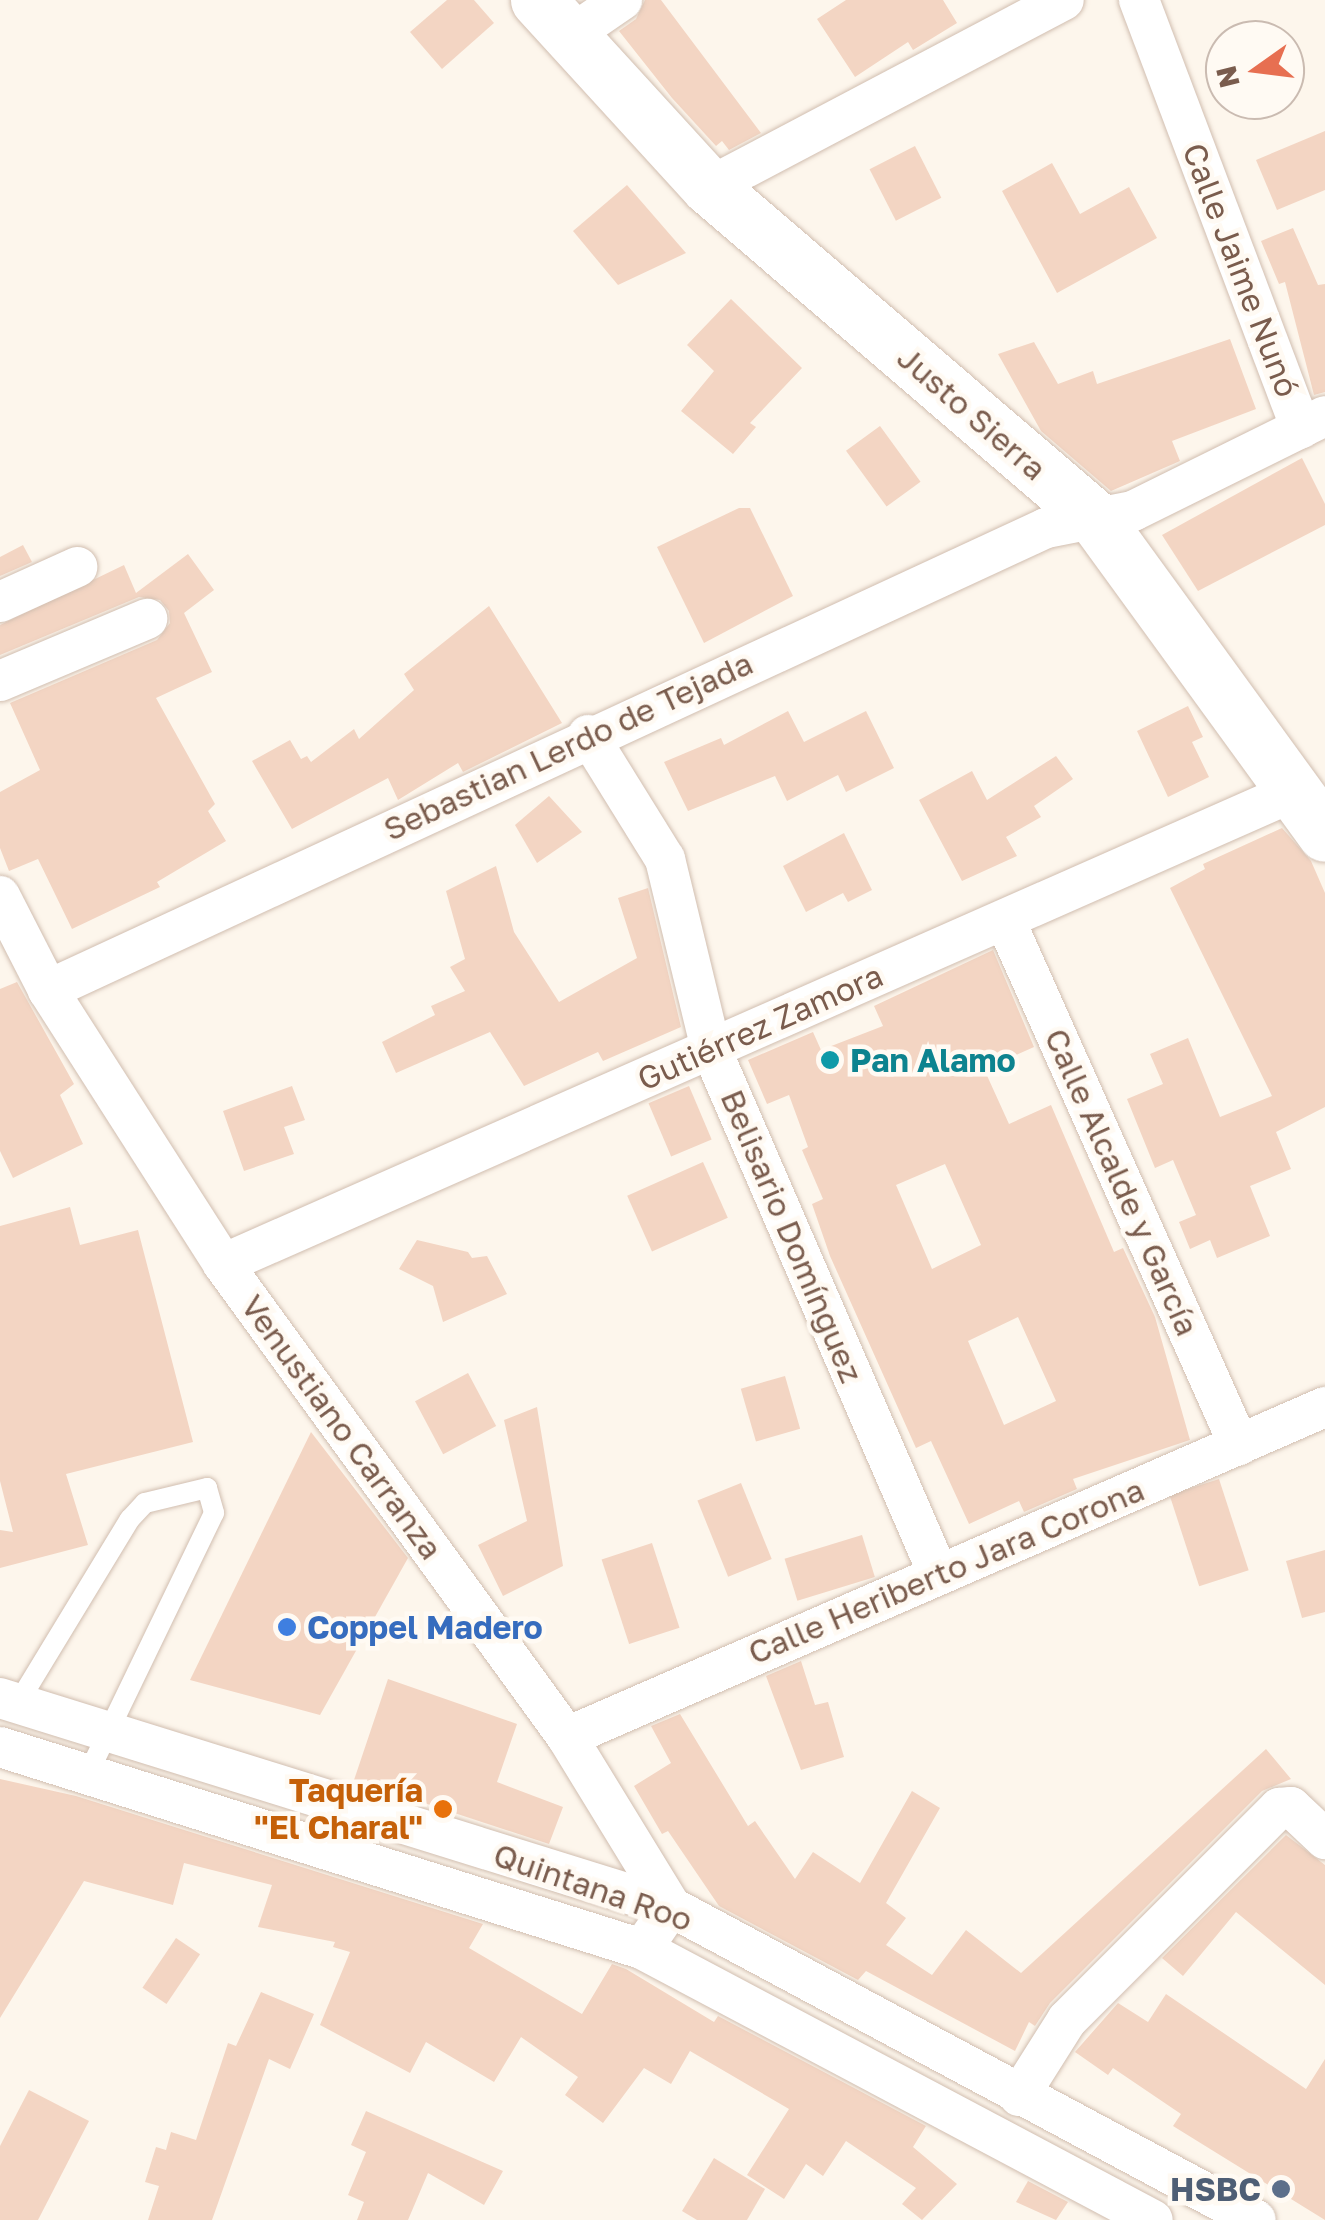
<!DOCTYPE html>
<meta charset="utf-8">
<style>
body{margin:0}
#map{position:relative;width:1325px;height:2220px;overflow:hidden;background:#fdf6ec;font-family:"Golos Text",sans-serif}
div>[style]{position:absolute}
.building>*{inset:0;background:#f3d5c3;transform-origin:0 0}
.roads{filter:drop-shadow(0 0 2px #d1beb0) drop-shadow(0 0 2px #d1beb0)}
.service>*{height:20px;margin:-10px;padding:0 10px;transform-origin:10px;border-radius:10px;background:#fff}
.minor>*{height:40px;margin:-20px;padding:0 20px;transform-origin:20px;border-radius:20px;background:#fff}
.secondary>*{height:55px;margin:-27.5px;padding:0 27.5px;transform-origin:27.5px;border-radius:27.5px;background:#fff}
.dots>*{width:28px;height:28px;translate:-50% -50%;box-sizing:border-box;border:5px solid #fffaf3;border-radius:50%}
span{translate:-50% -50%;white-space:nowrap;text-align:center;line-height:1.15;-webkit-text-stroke:9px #fffaf3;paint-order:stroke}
.street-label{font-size:32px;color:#7a5c4d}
.culture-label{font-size:32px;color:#0d838f;font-weight:700}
.left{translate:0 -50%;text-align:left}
.shop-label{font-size:32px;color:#366cbe;font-weight:700}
.food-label{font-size:32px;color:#c56008;font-weight:700}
.right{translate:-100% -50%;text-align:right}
.service-label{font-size:32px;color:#4e5e75;font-weight:700}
.north{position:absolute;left:1205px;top:20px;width:100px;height:100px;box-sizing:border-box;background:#fffaf3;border:2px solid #cabbb1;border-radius:50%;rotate:256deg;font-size:28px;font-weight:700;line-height:40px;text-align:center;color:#7a5c4d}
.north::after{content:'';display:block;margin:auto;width:35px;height:45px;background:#e76f51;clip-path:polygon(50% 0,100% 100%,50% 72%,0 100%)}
</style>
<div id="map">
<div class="building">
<i style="clip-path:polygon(447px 0,474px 0,494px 23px,442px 69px,410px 32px)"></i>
<i style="clip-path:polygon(645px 0,661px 0,761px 133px,729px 150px,722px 141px,716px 146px,672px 98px,619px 31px,636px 19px)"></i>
<i style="clip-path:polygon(846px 0,943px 0,957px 23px,913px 50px,908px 42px,855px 77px,817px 19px)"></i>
<i style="clip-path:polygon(1325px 131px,1325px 190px,1277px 210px,1256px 160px)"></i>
<i style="left:915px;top:146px;width:58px;height:51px;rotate:63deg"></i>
<i style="clip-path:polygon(1052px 163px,1080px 214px,1129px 187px,1157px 238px,1057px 293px,1002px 191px)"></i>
<i style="clip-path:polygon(627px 185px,686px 253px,618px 285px,573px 231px)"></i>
<i style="clip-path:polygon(1293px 228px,1318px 285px,1325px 284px,1325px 392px,1314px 395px,1285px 282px,1279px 284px,1261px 241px)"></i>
<i style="clip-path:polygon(731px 299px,802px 368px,750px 423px,756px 427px,733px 454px,681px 411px,714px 371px,687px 345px)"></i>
<i style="clip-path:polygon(1230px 339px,1256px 409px,1172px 441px,1180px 461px,1111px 491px,1041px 431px,998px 354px,1034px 342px,1058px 384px,1093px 371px,1097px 384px)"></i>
<i style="left:880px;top:426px;width:69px;height:42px;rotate:54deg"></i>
<i style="clip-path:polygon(1302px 458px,1325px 504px,1325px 525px,1198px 591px,1162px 535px)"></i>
<i style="clip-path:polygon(739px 508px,750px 508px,793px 596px,704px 643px,657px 547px)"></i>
<i style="clip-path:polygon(23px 545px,32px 562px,0 576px,0 557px)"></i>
<i style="clip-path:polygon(188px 554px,214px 590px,184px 613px,212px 672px,156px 698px,215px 804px,208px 811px,226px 841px,157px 882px,160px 887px,72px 929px,38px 859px,9px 871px,0 848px,0 792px,40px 770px,10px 703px,157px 640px,170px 623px,169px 611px,160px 600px,139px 597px,0 655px,0 625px,124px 565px,136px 593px)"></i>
<i style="clip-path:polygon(489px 606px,562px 723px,463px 772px,458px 763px,398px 800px,388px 778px,292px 829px,252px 761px,290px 740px,301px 759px,307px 756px,311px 762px,354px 729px,359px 739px,414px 690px,404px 674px)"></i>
<i style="clip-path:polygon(1188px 706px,1203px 737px,1192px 742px,1209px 777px,1168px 797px,1137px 731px)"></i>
<i style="clip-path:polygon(788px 711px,804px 742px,866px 711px,894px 768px,846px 792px,838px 775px,787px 801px,775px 776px,688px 811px,664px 762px,721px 738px,724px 745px)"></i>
<i style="clip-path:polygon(1056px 756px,1073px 779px,1034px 806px,1041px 817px,1006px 837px,1017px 856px,962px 881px,919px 800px,972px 771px,987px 800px)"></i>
<i style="clip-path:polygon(549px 796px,582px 832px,537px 863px,515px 825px)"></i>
<i style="clip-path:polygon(1282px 828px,1311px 861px,1325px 893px,1325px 1107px,1276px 1132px,1291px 1169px,1250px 1186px,1270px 1236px,1217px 1258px,1210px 1240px,1190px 1249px,1179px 1222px,1196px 1215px,1173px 1160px,1155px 1168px,1127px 1099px,1163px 1084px,1150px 1054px,1188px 1038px,1220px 1117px,1272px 1096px,1170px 888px,1205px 869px,1203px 864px)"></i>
<i style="clip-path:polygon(844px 833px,872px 890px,848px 902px,843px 893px,806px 912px,783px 866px)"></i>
<i style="clip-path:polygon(496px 866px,514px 932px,559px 1002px,637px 958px,618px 898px,648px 888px,681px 1027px,603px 1061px,598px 1052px,524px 1086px,490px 1032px,396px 1073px,382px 1042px,435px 1015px,431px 1006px,465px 991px,450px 967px,465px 959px,446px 891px)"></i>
<i style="clip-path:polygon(evenodd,993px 950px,1034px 1047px,984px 1069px,1009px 1124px,1051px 1105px,1114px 1252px,1123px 1248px,1155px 1317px,1190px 1440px,1073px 1479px,1077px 1489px,1024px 1512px,1019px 1501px,969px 1524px,931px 1441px,916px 1448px,830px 1256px,812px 1204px,823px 1199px,802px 1150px,808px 1147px,789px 1095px,767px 1104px,748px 1060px,813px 1032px,821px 1050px,883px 1026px,874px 1006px,993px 950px,945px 1164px,981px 1245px,932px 1269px,896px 1185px,945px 1164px,993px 950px,1018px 1317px,1056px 1401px,1004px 1425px,968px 1341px,1018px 1317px)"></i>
<i style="clip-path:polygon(17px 982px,74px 1084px,60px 1095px,83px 1144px,13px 1178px,0 1151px,0 989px)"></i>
<i style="clip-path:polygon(292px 1086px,305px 1120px,284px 1127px,294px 1154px,244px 1171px,223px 1111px)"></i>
<i style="left:689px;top:1086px;width:58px;height:44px;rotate:67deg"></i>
<i style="left:703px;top:1162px;width:61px;height:83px;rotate:66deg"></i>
<i style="clip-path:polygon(70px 1207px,80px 1245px,138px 1230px,193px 1442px,66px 1474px,88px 1545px,0 1568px,0 1530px,13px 1532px,0 1481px,0 1226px)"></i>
<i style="clip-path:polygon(417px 1240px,468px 1252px,472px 1258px,487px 1256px,507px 1294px,443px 1322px,433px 1286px,399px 1269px)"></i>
<i style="left:468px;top:1373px;width:60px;height:60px;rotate:62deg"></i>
<i style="left:785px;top:1376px;width:55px;height:46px;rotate:74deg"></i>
<i style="clip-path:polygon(537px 1407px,563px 1566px,503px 1596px,478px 1545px,527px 1521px,504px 1420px)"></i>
<i style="clip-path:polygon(311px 1432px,408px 1558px,320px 1715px,190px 1680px)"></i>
<i style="left:1219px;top:1479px;width:96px;height:52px;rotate:72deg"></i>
<i style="left:741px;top:1483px;width:82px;height:47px;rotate:68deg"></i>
<i style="left:862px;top:1535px;width:44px;height:81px;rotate:73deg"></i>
<i style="left:652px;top:1543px;width:89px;height:53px;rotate:72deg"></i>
<i style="clip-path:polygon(1325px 1550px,1325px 1612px,1302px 1618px,1286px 1561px)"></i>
<i style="clip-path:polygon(801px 1661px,815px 1705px,828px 1702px,844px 1757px,801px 1770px,766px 1676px)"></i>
<i style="clip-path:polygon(388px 1679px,517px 1724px,497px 1782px,563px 1807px,549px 1844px,354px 1780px)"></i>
<i style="clip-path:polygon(680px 1714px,748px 1826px,755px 1821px,795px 1879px,813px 1852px,860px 1883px,912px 1791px,940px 1808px,886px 1903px,906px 1918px,886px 1945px,932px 1975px,966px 1930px,1021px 1973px,1266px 1749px,1291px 1779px,1262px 1791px,1050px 2003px,1035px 2026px,1029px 2022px,1015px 2051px,866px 1971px,858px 1980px,719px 1906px,668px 1831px,662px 1834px,634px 1786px,671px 1763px,651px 1726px)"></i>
<i style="clip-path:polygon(0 1779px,76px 1796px,483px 1924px,469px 1948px,582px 2014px,612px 1964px,626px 1969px,714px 2022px,718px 2016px,926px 2126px,913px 2147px,957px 2184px,922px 2220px,902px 2204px,916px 2188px,846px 2141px,823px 2176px,806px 2164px,784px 2199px,747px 2175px,789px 2109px,690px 2051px,671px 2084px,644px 2068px,603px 2123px,565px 2095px,578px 2077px,521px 2037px,494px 2082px,426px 2042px,410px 2073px,320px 2025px,350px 1952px,333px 1947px,335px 1942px,258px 1927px,272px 1885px,184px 1863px,173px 1905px,84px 1881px,0 2018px)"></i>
<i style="clip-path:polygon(1286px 1835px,1325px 1865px,1325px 1985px,1236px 1912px,1183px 1976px,1162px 1958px)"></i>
<i style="left:176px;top:1938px;width:29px;height:60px;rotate:34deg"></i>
<i style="clip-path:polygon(261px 1992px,314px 2014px,290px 2069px,269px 2059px,212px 2220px,148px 2220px,159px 2186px,145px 2182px,156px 2147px,166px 2150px,171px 2132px,196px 2140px,228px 2043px,236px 2046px)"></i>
<i style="clip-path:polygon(1166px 1994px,1306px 2089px,1325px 2059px,1325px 2220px,1173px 2126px,1181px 2114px,1113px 2068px,1108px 2075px,1075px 2052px,1118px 2003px,1148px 2022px)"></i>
<i style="clip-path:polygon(29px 2090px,89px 2121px,38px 2220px,0 2220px,0 2146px)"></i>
<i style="clip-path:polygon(366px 2111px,503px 2171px,484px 2205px,428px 2173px,408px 2220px,357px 2220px,364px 2202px,348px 2195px,366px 2152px,351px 2145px)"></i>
<i style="clip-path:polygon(714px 2158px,765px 2189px,747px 2220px,697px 2220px,682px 2211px)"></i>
<i style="clip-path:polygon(1028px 2181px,1068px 2202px,1056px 2220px,1016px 2202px)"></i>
</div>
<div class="roads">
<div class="service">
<i style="left:18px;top:1703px;width:215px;rotate:-58.7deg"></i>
<i style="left:130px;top:1519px;width:22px;rotate:-47deg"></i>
<i style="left:145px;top:1503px;width:64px;rotate:-13.6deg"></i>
<i style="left:207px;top:1488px;width:26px;rotate:74deg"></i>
<i style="left:214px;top:1513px;width:288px;rotate:115.8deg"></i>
</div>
<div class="minor">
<i style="left:1139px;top:0;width:458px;rotate:69.3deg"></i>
<i style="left:571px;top:35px;width:62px;rotate:-34.5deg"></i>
<i style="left:709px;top:187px;width:401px;rotate:-27.8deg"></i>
<i style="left:0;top:602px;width:85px;rotate:-24.4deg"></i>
<i style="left:0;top:681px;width:160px;rotate:-22.9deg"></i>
<i style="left:588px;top:735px;width:146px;rotate:58.2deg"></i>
<i style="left:665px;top:859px;width:195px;rotate:76.4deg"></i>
<i style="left:711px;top:1049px;width:569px;rotate:66.59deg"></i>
<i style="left:0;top:896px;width:106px;rotate:62.9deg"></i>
<i style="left:48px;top:990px;width:325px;rotate:57.4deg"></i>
<i style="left:223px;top:1264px;width:585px;rotate:53.97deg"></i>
<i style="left:567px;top:1737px;width:199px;rotate:58.5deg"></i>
<i style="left:671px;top:1907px;width:51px;rotate:124.6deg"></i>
<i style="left:1005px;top:920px;width:575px;rotate:65.98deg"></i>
<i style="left:48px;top:990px;width:1100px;rotate:-24.84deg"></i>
<i style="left:1046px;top:528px;width:89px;rotate:-11.1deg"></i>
<i style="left:1133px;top:511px;width:214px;rotate:-26.3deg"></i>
<i style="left:223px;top:1264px;width:1174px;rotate:-23.81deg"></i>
<i style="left:0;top:1698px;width:703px;rotate:17.3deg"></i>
<i style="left:671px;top:1907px;width:663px;rotate:28.15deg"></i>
<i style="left:567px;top:1737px;width:827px;rotate:-23.53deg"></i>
<i style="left:0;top:1747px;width:673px;rotate:17.47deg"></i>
<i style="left:642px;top:1949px;width:578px;rotate:27.94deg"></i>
<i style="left:1019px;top:2096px;width:90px;rotate:-57.7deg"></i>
<i style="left:1067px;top:2020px;width:300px;rotate:-45deg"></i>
<i style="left:1279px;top:1808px;width:12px;rotate:-5deg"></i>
<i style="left:1291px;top:1807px;width:47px;rotate:43.3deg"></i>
</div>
<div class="secondary">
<i style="left:538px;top:0;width:253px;rotate:47.6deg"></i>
<i style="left:709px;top:187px;width:510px;rotate:40.63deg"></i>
<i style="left:1096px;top:519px;width:389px;rotate:54deg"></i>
</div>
</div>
<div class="dots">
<i style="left:830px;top:1060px;background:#0f9aa8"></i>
<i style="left:287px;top:1627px;background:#3f7fe0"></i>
<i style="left:443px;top:1809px;background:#e8710a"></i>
<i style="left:1281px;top:2189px;background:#5c6f8a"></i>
</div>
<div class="street-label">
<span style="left:1241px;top:270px;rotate:69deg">Calle Jaime Nunó</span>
<span style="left:972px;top:413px;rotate:41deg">Justo Sierra</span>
<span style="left:568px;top:746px;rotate:-25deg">Sebastian Lerdo de Tejada</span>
<span style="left:760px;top:1027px;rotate:-24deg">Gutiérrez Zamora</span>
<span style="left:1122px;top:1182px;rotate:66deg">Calle Alcalde y García</span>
<span style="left:792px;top:1236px;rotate:67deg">Belisario Domínguez</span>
<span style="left:342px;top:1427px;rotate:54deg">Venustiano Carranza</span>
<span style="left:946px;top:1571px;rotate:-23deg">Calle Heriberto Jara Corona</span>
<span style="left:593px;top:1887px;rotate:19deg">Quintana Roo</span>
</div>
<div class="culture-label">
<span class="left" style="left:850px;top:1060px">Pan Alamo</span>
</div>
<div class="shop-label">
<span class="left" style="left:307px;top:1627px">Coppel Madero</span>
</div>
<div class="food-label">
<span class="right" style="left:423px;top:1809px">Taquería<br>"El Charal"</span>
</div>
<div class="service-label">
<span class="right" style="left:1261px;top:2189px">HSBC</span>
</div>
<div class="north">N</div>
</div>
